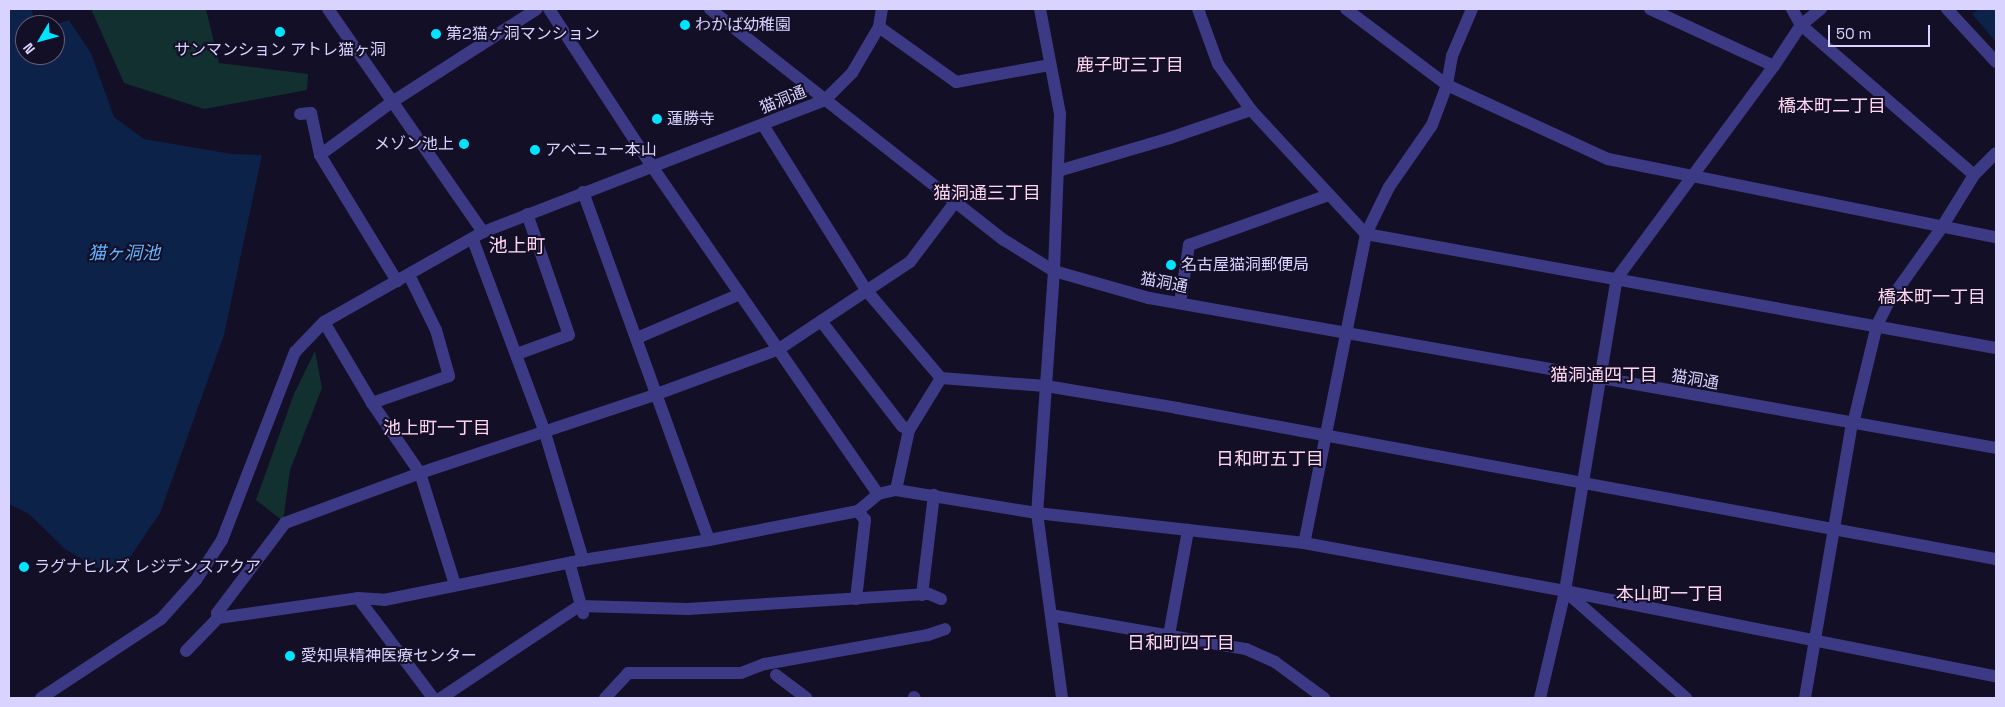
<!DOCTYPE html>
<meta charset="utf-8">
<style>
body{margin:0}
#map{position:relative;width:2005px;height:707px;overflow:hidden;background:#130f26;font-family:"Space Grotesk","Noto Sans JP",sans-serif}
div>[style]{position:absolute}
.green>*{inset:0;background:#12302f}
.water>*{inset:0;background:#0c2248}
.minor>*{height:12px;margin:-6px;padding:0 6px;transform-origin:6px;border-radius:6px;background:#3d3a85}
.dots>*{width:14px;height:14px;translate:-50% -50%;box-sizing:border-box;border:2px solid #130f26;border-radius:50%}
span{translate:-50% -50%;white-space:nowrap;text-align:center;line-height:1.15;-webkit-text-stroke:4px #130f26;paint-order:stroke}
.poi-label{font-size:16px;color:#d9d4ff}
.left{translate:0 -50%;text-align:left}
.right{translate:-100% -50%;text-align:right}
.street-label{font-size:16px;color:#d9d4ff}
.neighbourhood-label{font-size:18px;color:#ffd6f0}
.water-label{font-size:18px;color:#62b6ff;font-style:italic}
.quarter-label{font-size:19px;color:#ffd6f0}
.frame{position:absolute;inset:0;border:10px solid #d9d4ff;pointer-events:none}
.north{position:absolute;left:15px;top:15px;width:50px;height:50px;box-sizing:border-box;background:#130f26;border:1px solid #625e7d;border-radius:50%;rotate:233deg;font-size:14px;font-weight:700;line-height:20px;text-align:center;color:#d9d4ff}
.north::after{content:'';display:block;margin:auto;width:18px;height:22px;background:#00e5ff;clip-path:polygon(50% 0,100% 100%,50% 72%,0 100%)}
.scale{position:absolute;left:1828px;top:25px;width:102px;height:22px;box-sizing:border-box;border:2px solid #d9d4ff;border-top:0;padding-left:6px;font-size:15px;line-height:18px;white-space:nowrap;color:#d9d4ff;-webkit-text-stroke:4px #130f26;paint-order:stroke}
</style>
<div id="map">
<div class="green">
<i style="clip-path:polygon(91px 9px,206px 9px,219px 63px,308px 74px,307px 90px,204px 109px,124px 83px)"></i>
<i style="clip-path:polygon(315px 351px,322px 388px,290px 470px,283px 521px,256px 500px,294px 394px)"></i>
</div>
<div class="water">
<i style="clip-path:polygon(9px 9px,31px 9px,37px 25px,25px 25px,25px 55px,55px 55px,54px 25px,69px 20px,91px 53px,114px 117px,144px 139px,232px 154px,262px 155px,224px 335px,160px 513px,126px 563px,97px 568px,65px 549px,29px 514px,9px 504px)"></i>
<i style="clip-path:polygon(1979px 9px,1996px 10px,1996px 42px,1972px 14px)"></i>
</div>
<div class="minor">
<i style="left:328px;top:9px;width:272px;rotate:55.2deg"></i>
<i style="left:549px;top:9px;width:186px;rotate:56.8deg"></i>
<i style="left:651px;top:165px;width:400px;rotate:55.4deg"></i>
<i style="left:878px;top:494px;width:18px;rotate:-13deg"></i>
<i style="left:896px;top:490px;width:143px;rotate:9.3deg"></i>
<i style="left:1037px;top:513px;width:269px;rotate:6.4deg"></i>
<i style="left:710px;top:9px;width:374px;rotate:38.2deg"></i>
<i style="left:1004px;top:240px;width:59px;rotate:31.8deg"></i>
<i style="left:1054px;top:271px;width:99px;rotate:15.9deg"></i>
<i style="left:1149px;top:298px;width:860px;rotate:10.04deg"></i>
<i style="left:1040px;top:9px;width:107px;rotate:79.2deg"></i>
<i style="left:1060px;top:114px;width:157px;rotate:92.2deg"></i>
<i style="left:1054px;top:271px;width:243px;rotate:94deg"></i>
<i style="left:1037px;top:513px;width:187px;rotate:82.3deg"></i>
<i style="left:1198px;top:9px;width:59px;rotate:70deg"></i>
<i style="left:1218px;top:64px;width:57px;rotate:54.3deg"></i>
<i style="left:1251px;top:110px;width:169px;rotate:47.2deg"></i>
<i style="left:1366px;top:234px;width:640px;rotate:10.26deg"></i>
<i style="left:1346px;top:9px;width:126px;rotate:37deg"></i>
<i style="left:1447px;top:85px;width:177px;rotate:24.7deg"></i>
<i style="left:1608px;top:159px;width:396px;rotate:11.4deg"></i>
<i style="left:1472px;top:9px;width:51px;rotate:113.1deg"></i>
<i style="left:1452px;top:56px;width:29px;rotate:100deg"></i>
<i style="left:1447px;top:85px;width:43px;rotate:110.6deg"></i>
<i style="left:1432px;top:125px;width:75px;rotate:124.7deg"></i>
<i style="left:1389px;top:187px;width:52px;rotate:116.1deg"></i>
<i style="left:1366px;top:234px;width:315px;rotate:101.3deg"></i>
<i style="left:1304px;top:543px;width:265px;rotate:10.4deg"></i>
<i style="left:1565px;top:591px;width:317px;rotate:-80.6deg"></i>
<i style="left:1617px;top:278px;width:264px;rotate:-53.5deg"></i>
<i style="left:1774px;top:66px;width:49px;rotate:-56.6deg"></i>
<i style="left:1801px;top:25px;width:26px;rotate:-39deg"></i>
<i style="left:1650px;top:9px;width:136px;rotate:24.7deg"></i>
<i style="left:1792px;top:9px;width:18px;rotate:61deg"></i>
<i style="left:1801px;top:25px;width:229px;rotate:40.9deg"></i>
<i style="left:1947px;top:9px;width:72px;rotate:47.2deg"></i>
<i style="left:879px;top:27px;width:95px;rotate:35.5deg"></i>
<i style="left:956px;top:82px;width:96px;rotate:-10.3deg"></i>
<i style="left:300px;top:114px;width:11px;rotate:-5deg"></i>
<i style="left:311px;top:113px;width:43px;rotate:77.9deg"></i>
<i style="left:320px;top:155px;width:148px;rotate:58.6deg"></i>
<i style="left:763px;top:125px;width:195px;rotate:58deg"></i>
<i style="left:866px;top:290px;width:116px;rotate:49.6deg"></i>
<i style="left:941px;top:378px;width:105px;rotate:4.4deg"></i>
<i style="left:1046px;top:386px;width:133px;rotate:9.5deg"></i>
<i style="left:1177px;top:408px;width:833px;rotate:10.45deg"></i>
<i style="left:320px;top:155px;width:89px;rotate:-36.4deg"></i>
<i style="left:392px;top:102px;width:172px;rotate:-32.7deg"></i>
<i style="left:1058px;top:171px;width:117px;rotate:-16.4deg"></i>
<i style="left:1170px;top:138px;width:86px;rotate:-19.1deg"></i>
<i style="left:583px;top:192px;width:370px;rotate:70.1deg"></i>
<i style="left:473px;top:240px;width:206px;rotate:69.5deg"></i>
<i style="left:545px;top:433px;width:133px;rotate:73.3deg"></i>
<i style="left:409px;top:275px;width:61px;rotate:63.9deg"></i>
<i style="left:436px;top:330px;width:48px;rotate:74.2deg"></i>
<i style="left:449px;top:376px;width:82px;rotate:160.7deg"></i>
<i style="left:372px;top:403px;width:85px;rotate:55.6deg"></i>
<i style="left:420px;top:473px;width:250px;rotate:-18.4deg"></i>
<i style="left:657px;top:394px;width:130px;rotate:-20.2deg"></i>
<i style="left:779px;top:349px;width:157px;rotate:-33.6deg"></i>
<i style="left:910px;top:262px;width:75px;rotate:-53.1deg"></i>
<i style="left:1180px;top:303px;width:59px;rotate:-81.2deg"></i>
<i style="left:1189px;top:245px;width:149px;rotate:-19.7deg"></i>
<i style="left:821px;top:321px;width:133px;rotate:52.4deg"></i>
<i style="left:902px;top:426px;width:8px;rotate:30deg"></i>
<i style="left:324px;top:322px;width:94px;rotate:59.3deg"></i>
<i style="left:637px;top:338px;width:112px;rotate:-23.1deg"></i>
<i style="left:517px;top:354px;width:55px;rotate:-20.1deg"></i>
<i style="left:569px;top:335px;width:128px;rotate:-109.1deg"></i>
<i style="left:1853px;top:424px;width:102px;rotate:-76.4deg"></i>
<i style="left:1877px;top:325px;width:28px;rotate:-63deg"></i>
<i style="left:1890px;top:300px;width:90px;rotate:-54.5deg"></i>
<i style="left:1942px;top:227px;width:61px;rotate:-58.4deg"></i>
<i style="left:1974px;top:175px;width:31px;rotate:-45deg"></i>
<i style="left:896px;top:490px;width:61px;rotate:-77.8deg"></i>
<i style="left:909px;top:430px;width:61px;rotate:-58.4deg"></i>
<i style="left:570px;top:565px;width:50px;rotate:74.8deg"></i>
<i style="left:1565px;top:591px;width:439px;rotate:11.2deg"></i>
<i style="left:1565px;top:591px;width:162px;rotate:41.5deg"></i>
<i style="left:922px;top:595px;width:101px;rotate:-83.2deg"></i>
<i style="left:358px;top:598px;width:125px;rotate:53.1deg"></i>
<i style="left:856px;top:599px;width:80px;rotate:-83.5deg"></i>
<i style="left:865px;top:520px;width:11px;rotate:-128deg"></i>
<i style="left:1051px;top:615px;width:198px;rotate:9.9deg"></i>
<i style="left:1246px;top:649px;width:32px;rotate:24deg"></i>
<i style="left:1275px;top:662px;width:61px;rotate:36.3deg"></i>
<i style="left:218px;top:618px;width:141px;rotate:-8.1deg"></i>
<i style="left:358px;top:598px;width:26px;rotate:4deg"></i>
<i style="left:384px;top:600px;width:203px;rotate:-11.4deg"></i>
<i style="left:583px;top:560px;width:128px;rotate:-9deg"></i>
<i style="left:709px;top:540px;width:152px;rotate:-11deg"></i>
<i style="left:858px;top:511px;width:26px;rotate:-40deg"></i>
<i style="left:1169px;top:635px;width:107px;rotate:-79.7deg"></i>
<i style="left:186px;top:651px;width:46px;rotate:-45.9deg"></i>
<i style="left:218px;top:618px;width:5px;rotate:-101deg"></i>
<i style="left:217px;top:613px;width:113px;rotate:-52.9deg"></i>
<i style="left:285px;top:523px;width:144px;rotate:-20.3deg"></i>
<i style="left:420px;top:473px;width:117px;rotate:72.6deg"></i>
<i style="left:776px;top:675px;width:38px;rotate:37deg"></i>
<i style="left:914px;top:697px;width:1px;rotate:45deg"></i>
<i style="left:41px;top:698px;width:144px;rotate:-33.4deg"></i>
<i style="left:161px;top:619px;width:52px;rotate:-48.1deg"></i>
<i style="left:196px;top:580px;width:48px;rotate:-57deg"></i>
<i style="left:222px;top:540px;width:202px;rotate:-68.8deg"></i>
<i style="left:295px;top:352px;width:42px;rotate:-46deg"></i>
<i style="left:324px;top:322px;width:183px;rotate:-29.5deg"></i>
<i style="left:483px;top:232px;width:367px;rotate:-21.1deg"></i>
<i style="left:825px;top:100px;width:38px;rotate:-45deg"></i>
<i style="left:852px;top:73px;width:53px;rotate:-59.6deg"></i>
<i style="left:879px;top:27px;width:18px;rotate:-81deg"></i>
<i style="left:441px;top:698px;width:166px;rotate:-33.7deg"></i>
<i style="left:579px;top:606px;width:109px;rotate:1.6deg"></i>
<i style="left:688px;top:609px;width:241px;rotate:-3.6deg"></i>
<i style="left:929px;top:594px;width:13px;rotate:23deg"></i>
<i style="left:605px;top:698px;width:34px;rotate:-47deg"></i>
<i style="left:628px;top:673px;width:113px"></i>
<i style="left:741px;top:673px;width:26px;rotate:-21deg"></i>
<i style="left:765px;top:664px;width:166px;rotate:-10.1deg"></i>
<i style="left:928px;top:635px;width:18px;rotate:-19deg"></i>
<i style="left:1540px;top:698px;width:110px;rotate:-76.8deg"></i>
<i style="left:1805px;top:698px;width:278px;rotate:-80.3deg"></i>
</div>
<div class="dots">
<i style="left:685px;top:25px;background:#00e5ff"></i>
<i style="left:280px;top:32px;background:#00e5ff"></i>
<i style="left:436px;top:34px;background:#00e5ff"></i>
<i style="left:657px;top:119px;background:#00e5ff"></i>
<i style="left:464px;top:144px;background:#00e5ff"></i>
<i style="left:535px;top:150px;background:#00e5ff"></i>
<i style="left:1171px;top:265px;background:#00e5ff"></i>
<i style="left:24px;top:567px;background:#00e5ff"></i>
<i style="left:290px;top:656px;background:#00e5ff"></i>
</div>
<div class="poi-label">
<span class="left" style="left:695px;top:25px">わかば幼稚園</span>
<span class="left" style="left:446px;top:34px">第2猫ヶ洞マンション</span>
<span style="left:280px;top:50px">サンマンション アトレ猫ヶ洞</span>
<span class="left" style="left:667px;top:119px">蓮勝寺</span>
<span class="right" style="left:454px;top:144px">メゾン池上</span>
<span class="left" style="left:545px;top:150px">アベニュー本山</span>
<span class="left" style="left:1181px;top:265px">名古屋猫洞郵便局</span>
<span class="left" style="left:34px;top:567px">ラグナヒルズ レジデンスアクア</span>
<span class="left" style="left:301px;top:656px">愛知県精神医療センター</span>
</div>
<div class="street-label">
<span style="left:783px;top:100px;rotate:-22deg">猫洞通</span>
<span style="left:1164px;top:283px;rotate:11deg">猫洞通</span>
<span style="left:1695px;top:380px;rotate:10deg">猫洞通</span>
</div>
<div class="neighbourhood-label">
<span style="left:1130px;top:65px">鹿子町三丁目</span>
<span style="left:1832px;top:106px">橋本町二丁目</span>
<span style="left:987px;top:193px">猫洞通三丁目</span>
<span style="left:1932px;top:297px">橋本町一丁目</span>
<span style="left:1604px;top:375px">猫洞通四丁目</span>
<span style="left:437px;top:428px">池上町一丁目</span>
<span style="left:1270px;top:459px">日和町五丁目</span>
<span style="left:1670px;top:594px">本山町一丁目</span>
<span style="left:1181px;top:643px">日和町四丁目</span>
</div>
<div class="water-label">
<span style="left:124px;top:253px">猫ヶ洞池</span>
</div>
<div class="quarter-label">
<span style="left:517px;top:246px">池上町</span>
</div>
<div class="frame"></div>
<div class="north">N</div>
<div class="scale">50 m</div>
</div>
